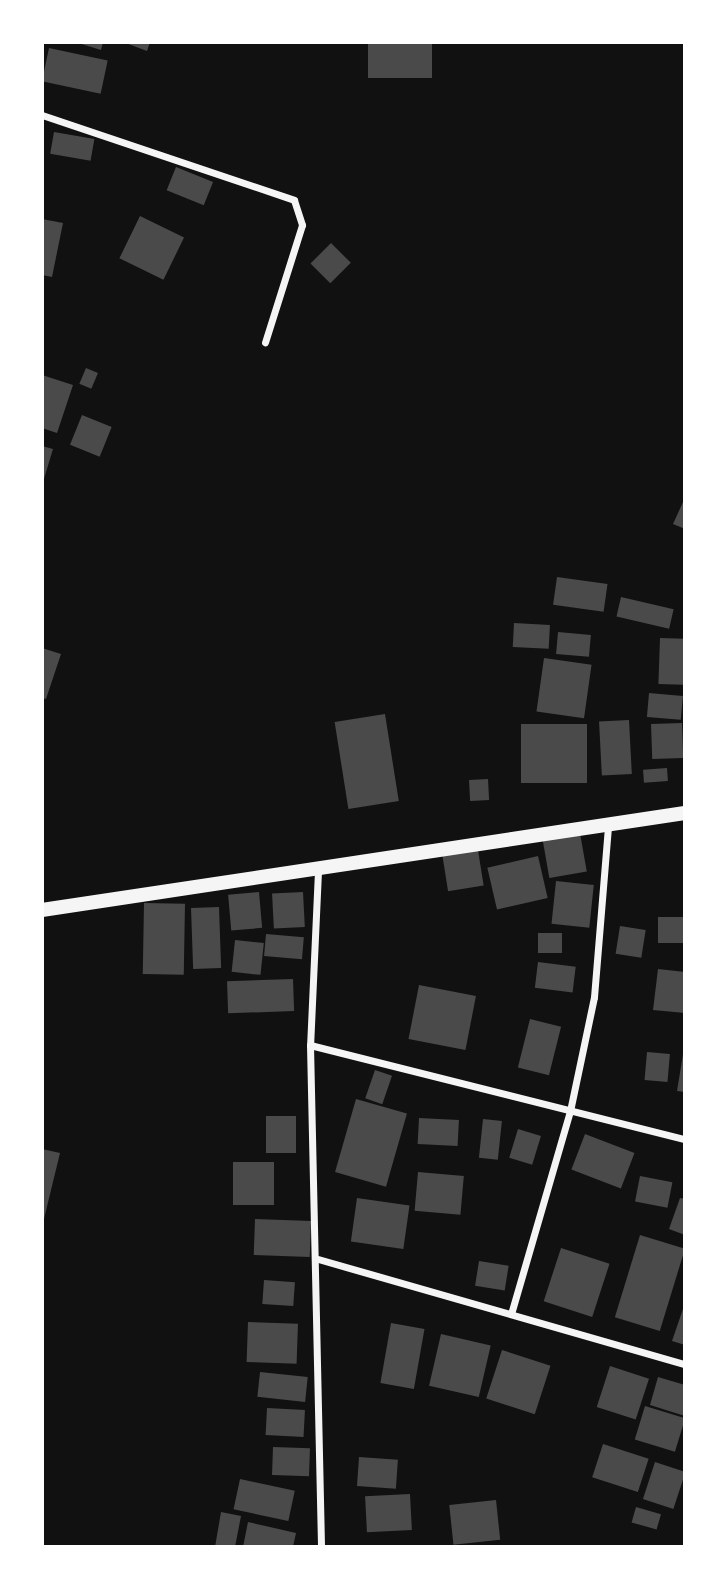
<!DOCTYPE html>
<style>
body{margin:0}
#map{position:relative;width:727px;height:1589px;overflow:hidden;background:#111;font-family:Quicksand,sans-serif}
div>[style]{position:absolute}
.building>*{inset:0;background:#4a4a4a;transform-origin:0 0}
.minor>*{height:7px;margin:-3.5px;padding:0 3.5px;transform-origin:3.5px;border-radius:3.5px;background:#f5f5f5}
.secondary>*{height:14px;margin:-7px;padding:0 7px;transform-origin:7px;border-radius:7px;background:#f5f5f5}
span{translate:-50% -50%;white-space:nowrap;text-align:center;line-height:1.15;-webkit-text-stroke:7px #fff;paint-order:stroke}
.frame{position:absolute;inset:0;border:44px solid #fff;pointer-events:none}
</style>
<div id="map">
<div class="building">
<i style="clip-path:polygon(75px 42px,103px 42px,101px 50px)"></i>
<i style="clip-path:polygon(123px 42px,150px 42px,147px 51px)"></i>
<i style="left:368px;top:42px;width:64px;height:36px"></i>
<i style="left:49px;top:48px;width:60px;height:34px;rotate:12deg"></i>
<i style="left:54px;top:132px;width:41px;height:22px;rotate:10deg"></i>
<i style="left:176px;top:167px;width:40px;height:25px;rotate:22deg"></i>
<i style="left:140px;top:216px;width:49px;height:47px;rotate:26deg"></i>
<i style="clip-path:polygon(42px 219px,63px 223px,52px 277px,42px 275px)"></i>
<i style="left:331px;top:243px;width:28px;height:29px;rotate:45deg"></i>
<i style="left:86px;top:368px;width:13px;height:17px;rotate:23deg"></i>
<i style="clip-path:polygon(42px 375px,73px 385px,57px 433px,42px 428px)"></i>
<i style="left:82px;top:415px;width:32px;height:32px;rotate:22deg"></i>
<i style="clip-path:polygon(42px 446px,53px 449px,43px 482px,42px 481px)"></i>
<i style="clip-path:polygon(683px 502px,685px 503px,685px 529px,673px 524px)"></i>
<i style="left:557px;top:577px;width:51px;height:28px;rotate:8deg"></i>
<i style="left:621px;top:597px;width:54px;height:20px;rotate:13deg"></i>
<i style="left:514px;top:623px;width:36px;height:24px;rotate:3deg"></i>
<i style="left:558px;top:632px;width:33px;height:22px;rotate:5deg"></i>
<i style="left:660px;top:638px;width:25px;height:46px;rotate:2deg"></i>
<i style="clip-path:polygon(42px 648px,61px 654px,46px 699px,42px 698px)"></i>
<i style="left:544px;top:658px;width:48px;height:54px;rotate:8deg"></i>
<i style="left:649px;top:693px;width:34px;height:24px;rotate:5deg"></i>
<i style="left:385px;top:714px;width:88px;height:51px;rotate:81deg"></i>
<i style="left:629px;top:720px;width:54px;height:30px;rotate:87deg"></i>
<i style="left:682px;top:723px;width:35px;height:31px;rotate:88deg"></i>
<i style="left:521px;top:724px;width:66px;height:59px"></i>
<i style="left:667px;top:768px;width:13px;height:24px;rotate:86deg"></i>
<i style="left:488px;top:779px;width:21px;height:19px;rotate:87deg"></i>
<i style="left:580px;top:833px;width:39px;height:38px;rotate:80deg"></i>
<i style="left:478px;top:850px;width:36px;height:36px;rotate:81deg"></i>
<i style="left:538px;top:856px;width:43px;height:52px;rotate:77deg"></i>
<i style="left:556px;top:881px;width:38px;height:43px;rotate:6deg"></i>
<i style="left:259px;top:892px;width:36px;height:31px;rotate:85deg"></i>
<i style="left:303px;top:892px;width:35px;height:31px;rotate:87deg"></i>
<i style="left:144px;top:903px;width:41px;height:71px;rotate:1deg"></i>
<i style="left:219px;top:907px;width:61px;height:28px;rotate:88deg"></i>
<i style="left:658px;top:917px;width:27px;height:26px"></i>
<i style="left:620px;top:926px;width:26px;height:28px;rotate:9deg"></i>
<i style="left:538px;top:933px;width:24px;height:20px"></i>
<i style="left:266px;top:934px;width:38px;height:22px;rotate:5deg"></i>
<i style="left:235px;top:940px;width:29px;height:32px;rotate:6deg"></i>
<i style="left:538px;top:962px;width:38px;height:26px;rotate:7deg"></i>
<i style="clip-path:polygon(658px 969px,685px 972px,685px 1013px,653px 1010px)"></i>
<i style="left:293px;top:979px;width:32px;height:66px;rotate:88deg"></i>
<i style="left:419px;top:985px;width:58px;height:55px;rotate:11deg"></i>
<i style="left:530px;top:1019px;width:32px;height:50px;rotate:14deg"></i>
<i style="clip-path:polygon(684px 1048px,685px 1048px,685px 1092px,677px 1091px)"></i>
<i style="left:647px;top:1052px;width:23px;height:28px;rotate:5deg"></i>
<i style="left:375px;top:1070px;width:18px;height:30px;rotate:19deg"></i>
<i style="left:356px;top:1099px;width:53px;height:76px;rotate:16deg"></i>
<i style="left:296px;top:1116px;width:37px;height:30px;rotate:90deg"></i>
<i style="left:419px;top:1118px;width:40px;height:26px;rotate:3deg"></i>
<i style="left:483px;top:1119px;width:19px;height:39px;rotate:6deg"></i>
<i style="left:518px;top:1129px;width:24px;height:30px;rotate:17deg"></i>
<i style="left:585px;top:1134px;width:53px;height:38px;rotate:21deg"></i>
<i style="clip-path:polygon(42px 1149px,60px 1153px,43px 1223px,42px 1223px)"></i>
<i style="left:233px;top:1162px;width:41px;height:43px"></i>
<i style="left:418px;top:1172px;width:46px;height:39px;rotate:5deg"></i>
<i style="left:640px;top:1176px;width:33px;height:26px;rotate:11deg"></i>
<i style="left:357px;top:1198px;width:53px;height:44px;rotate:8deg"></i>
<i style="clip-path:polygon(680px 1198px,685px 1199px,685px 1235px,669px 1229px)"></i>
<i style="left:255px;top:1219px;width:56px;height:36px;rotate:2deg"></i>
<i style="left:640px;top:1235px;width:47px;height:86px;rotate:17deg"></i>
<i style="left:561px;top:1248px;width:51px;height:56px;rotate:18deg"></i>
<i style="left:479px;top:1261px;width:30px;height:25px;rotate:9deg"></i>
<i style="left:264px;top:1280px;width:31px;height:24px;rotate:4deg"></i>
<i style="clip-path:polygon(685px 1303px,685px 1345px,672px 1341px)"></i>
<i style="left:248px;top:1322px;width:50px;height:40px;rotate:2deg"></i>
<i style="left:391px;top:1323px;width:34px;height:61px;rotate:10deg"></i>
<i style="left:441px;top:1334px;width:51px;height:53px;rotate:13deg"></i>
<i style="left:502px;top:1350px;width:51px;height:51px;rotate:18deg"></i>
<i style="left:610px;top:1366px;width:41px;height:43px;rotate:18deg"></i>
<i style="left:260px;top:1372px;width:48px;height:25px;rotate:6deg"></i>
<i style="clip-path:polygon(658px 1377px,685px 1385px,685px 1416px,650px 1405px)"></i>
<i style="left:645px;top:1406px;width:42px;height:35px;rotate:17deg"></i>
<i style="left:267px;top:1408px;width:38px;height:27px;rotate:3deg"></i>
<i style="left:603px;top:1444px;width:48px;height:35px;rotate:18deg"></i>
<i style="left:273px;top:1447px;width:37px;height:28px;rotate:2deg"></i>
<i style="left:359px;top:1457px;width:39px;height:29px;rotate:4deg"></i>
<i style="left:655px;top:1462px;width:32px;height:39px;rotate:18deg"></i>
<i style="left:240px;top:1479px;width:56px;height:31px;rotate:12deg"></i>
<i style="left:410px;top:1494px;width:36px;height:45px;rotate:87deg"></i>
<i style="left:496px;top:1500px;width:40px;height:47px;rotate:84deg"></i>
<i style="left:636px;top:1507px;width:26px;height:16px;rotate:16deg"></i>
<i style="clip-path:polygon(221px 1512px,241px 1516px,235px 1547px,215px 1547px)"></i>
<i style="clip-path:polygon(248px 1522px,296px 1533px,293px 1547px,243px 1547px)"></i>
</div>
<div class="minor">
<i style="left:42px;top:115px;width:266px;rotate:18.6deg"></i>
<i style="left:294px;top:200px;width:26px;rotate:72deg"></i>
<i style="left:302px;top:225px;width:123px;rotate:107.5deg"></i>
<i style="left:318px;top:871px;width:174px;rotate:92.6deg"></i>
<i style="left:310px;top:1045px;width:502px;rotate:88.74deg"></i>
<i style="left:310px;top:1045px;width:387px;rotate:14.1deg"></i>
<i style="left:318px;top:1259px;width:382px;rotate:16deg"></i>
<i style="left:511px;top:1314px;width:211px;rotate:-73.8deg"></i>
<i style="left:570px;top:1111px;width:116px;rotate:-78.1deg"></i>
<i style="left:594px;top:997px;width:173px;rotate:-85.3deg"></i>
</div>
<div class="secondary">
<i style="left:42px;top:910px;width:650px;rotate:-8.58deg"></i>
</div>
<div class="frame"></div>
</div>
